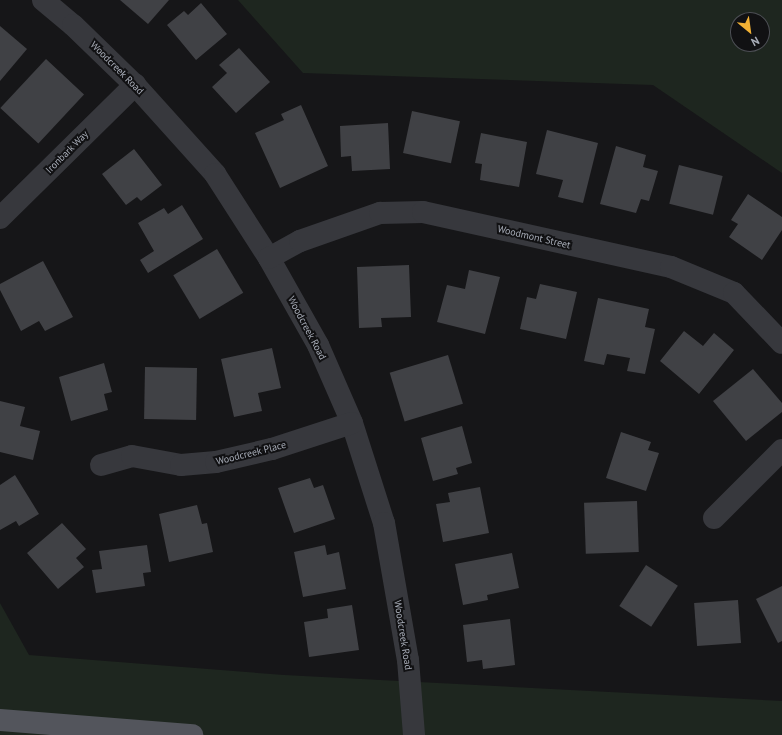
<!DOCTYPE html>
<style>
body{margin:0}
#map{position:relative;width:782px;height:735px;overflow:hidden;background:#161618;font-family:"PT Sans",sans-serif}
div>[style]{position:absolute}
.green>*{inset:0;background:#1e261f}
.building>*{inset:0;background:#404145;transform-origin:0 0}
.street>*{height:22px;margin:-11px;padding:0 11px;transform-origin:11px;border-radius:11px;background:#37383d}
.primary>*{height:22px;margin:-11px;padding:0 11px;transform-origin:11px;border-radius:11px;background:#53555c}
span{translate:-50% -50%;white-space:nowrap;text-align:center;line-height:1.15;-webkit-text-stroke:4px #111113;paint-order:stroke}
.street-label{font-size:10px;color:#a8adb8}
.north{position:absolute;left:730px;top:12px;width:40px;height:40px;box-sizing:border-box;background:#111113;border:1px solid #4d4f55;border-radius:50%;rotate:151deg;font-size:11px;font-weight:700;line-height:16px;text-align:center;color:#a8adb8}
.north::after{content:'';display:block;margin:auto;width:14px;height:18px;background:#f2b134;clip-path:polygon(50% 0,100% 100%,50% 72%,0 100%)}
</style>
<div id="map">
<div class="green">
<i style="clip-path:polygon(evenodd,238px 0,782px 0,782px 173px,653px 85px,303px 73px,238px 0,738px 20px,762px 20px,762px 44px,738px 44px,738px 20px)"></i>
<i style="clip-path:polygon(0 603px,29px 655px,284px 675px,782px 701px,782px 735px,0 735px)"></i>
</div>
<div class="building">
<i style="clip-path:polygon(120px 0,169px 0,148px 24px)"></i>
<i style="clip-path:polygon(201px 3px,227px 34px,196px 60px,167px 25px,184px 11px,188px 15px)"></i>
<i style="clip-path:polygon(0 26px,27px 49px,0 81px)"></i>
<i style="clip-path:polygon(239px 48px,270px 82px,236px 113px,212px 87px,227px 73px,219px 65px)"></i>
<i style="left:46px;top:59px;width:52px;height:67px;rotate:43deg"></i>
<i style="clip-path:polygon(301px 105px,328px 166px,280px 188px,255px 133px,284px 120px,281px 114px)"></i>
<i style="left:412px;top:111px;width:49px;height:43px;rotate:12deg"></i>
<i style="clip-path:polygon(388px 123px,390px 169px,352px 171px,351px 156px,341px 157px,340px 126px)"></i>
<i style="clip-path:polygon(547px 130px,598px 143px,583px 203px,558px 197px,563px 180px,536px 174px)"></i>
<i style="clip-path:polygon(481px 133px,527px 142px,519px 187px,480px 180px,482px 164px,475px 163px)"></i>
<i style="clip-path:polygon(616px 146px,646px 155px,643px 167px,658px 171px,649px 201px,641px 199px,636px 213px,600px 204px)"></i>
<i style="clip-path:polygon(134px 149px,162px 185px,141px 201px,137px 197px,126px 205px,102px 174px)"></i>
<i style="left:679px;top:165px;width:45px;height:40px;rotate:14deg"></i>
<i style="clip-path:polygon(748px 194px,782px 217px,782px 230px,762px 260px,729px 237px,738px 224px,731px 220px)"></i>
<i style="clip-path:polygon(182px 205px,203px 239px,148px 273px,140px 260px,154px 251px,138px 223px,164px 208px,168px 214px)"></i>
<i style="left:217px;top:249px;width:51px;height:51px;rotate:59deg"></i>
<i style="clip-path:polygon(43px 261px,73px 317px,45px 331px,39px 321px,21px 331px,0 290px,0 284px)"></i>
<i style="clip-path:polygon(409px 265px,411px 317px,381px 318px,382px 327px,359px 328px,357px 267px)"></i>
<i style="clip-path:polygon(469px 270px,500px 277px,485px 334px,437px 322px,447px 285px,465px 289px)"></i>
<i style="clip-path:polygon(540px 284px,577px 292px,566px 339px,520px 329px,527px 297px,536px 299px)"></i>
<i style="clip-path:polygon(598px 298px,649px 309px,645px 327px,655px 329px,645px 374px,627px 371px,630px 358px,607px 354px,604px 365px,584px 361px)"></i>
<i style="clip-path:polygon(684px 331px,703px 346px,714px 333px,734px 350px,699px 394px,660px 361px)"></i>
<i style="clip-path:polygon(272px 348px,281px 388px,258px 393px,262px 411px,234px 417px,221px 359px)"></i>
<i style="left:448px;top:355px;width:51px;height:61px;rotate:73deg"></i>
<i style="clip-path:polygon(104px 363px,112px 392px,104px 394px,108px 410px,71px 421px,59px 377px)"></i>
<i style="left:145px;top:367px;width:52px;height:52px;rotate:1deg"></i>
<i style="clip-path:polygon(753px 369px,782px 403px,782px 412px,746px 441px,713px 401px)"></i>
<i style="clip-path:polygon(0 401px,25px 407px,20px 426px,40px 431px,33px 460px,0 452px)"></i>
<i style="clip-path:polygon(462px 426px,472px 463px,456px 468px,458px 474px,433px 481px,421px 438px)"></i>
<i style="clip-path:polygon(621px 432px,651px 442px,648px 450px,659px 453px,646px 491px,606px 478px)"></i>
<i style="clip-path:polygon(15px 475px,39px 514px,19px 526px,16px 521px,0 530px,0 485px)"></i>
<i style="clip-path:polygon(310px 478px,314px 488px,323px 485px,335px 519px,294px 533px,278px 488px)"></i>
<i style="clip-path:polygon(480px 487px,489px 533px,443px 542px,436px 504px,450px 502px,448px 493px)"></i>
<i style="left:637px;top:501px;width:51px;height:53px;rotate:88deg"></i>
<i style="clip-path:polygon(197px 505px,202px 524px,207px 523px,213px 552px,169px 562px,159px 514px)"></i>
<i style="clip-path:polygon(62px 523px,86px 549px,76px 558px,84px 567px,58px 589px,27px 553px)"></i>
<i style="clip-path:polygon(147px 545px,151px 572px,143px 573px,145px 586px,96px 593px,92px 570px,102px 569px,99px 551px)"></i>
<i style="clip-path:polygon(325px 545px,327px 555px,339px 552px,346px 589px,303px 597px,294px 552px)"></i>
<i style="clip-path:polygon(512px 553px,519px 588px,487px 595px,488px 600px,463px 605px,455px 564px)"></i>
<i style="left:646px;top:565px;width:38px;height:49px;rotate:33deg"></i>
<i style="clip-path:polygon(782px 586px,782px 641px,778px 643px,756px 599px)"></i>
<i style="left:738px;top:600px;width:43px;height:44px;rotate:86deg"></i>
<i style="clip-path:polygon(352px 605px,359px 650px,309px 657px,304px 622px,328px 618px,327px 609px)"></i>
<i style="clip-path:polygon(510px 619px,515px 665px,483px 669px,482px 660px,467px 662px,463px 625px)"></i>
</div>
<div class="street">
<i style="left:43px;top:0;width:39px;rotate:40deg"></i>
<i style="left:73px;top:25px;width:86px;rotate:44.1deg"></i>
<i style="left:135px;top:85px;width:120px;rotate:48deg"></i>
<i style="left:215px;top:174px;width:100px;rotate:57.3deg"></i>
<i style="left:269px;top:258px;width:100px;rotate:60.6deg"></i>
<i style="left:318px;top:345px;width:85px;rotate:66.4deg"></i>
<i style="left:352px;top:423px;width:105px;rotate:72.3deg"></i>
<i style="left:384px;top:523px;width:139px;rotate:80.1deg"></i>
<i style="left:408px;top:660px;width:75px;rotate:85.4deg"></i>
<i style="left:0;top:218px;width:190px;rotate:-44.6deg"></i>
<i style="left:269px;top:258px;width:35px;rotate:-29deg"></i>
<i style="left:300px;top:241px;width:85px;rotate:-19.3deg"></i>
<i style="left:380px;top:213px;width:43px;rotate:-1.3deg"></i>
<i style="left:423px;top:212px;width:254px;rotate:12.5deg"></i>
<i style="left:671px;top:267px;width:68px;rotate:22.4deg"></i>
<i style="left:734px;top:293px;width:69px;rotate:46.2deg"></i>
<i style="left:101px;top:465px;width:32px;rotate:-16deg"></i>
<i style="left:132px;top:456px;width:50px;rotate:10.4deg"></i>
<i style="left:181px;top:465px;width:35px;rotate:-5deg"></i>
<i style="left:216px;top:462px;width:57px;rotate:-13.1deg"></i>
<i style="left:272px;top:449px;width:84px;rotate:-18deg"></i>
<i style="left:714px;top:518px;width:96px;rotate:-45deg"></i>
</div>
<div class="primary">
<i style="left:0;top:720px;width:193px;rotate:4.5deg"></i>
</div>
<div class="street-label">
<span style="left:117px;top:68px;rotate:45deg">Woodcreek Road</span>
<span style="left:67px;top:152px;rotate:-45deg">Ironbark Way</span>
<span style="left:534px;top:237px;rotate:13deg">Woodmont Street</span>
<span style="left:307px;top:328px;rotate:62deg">Woodcreek Road</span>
<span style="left:251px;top:453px;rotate:-14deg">Woodcreek Place</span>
<span style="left:403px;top:635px;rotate:81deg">Woodcreek Road</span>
</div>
<div class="north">N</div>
</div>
